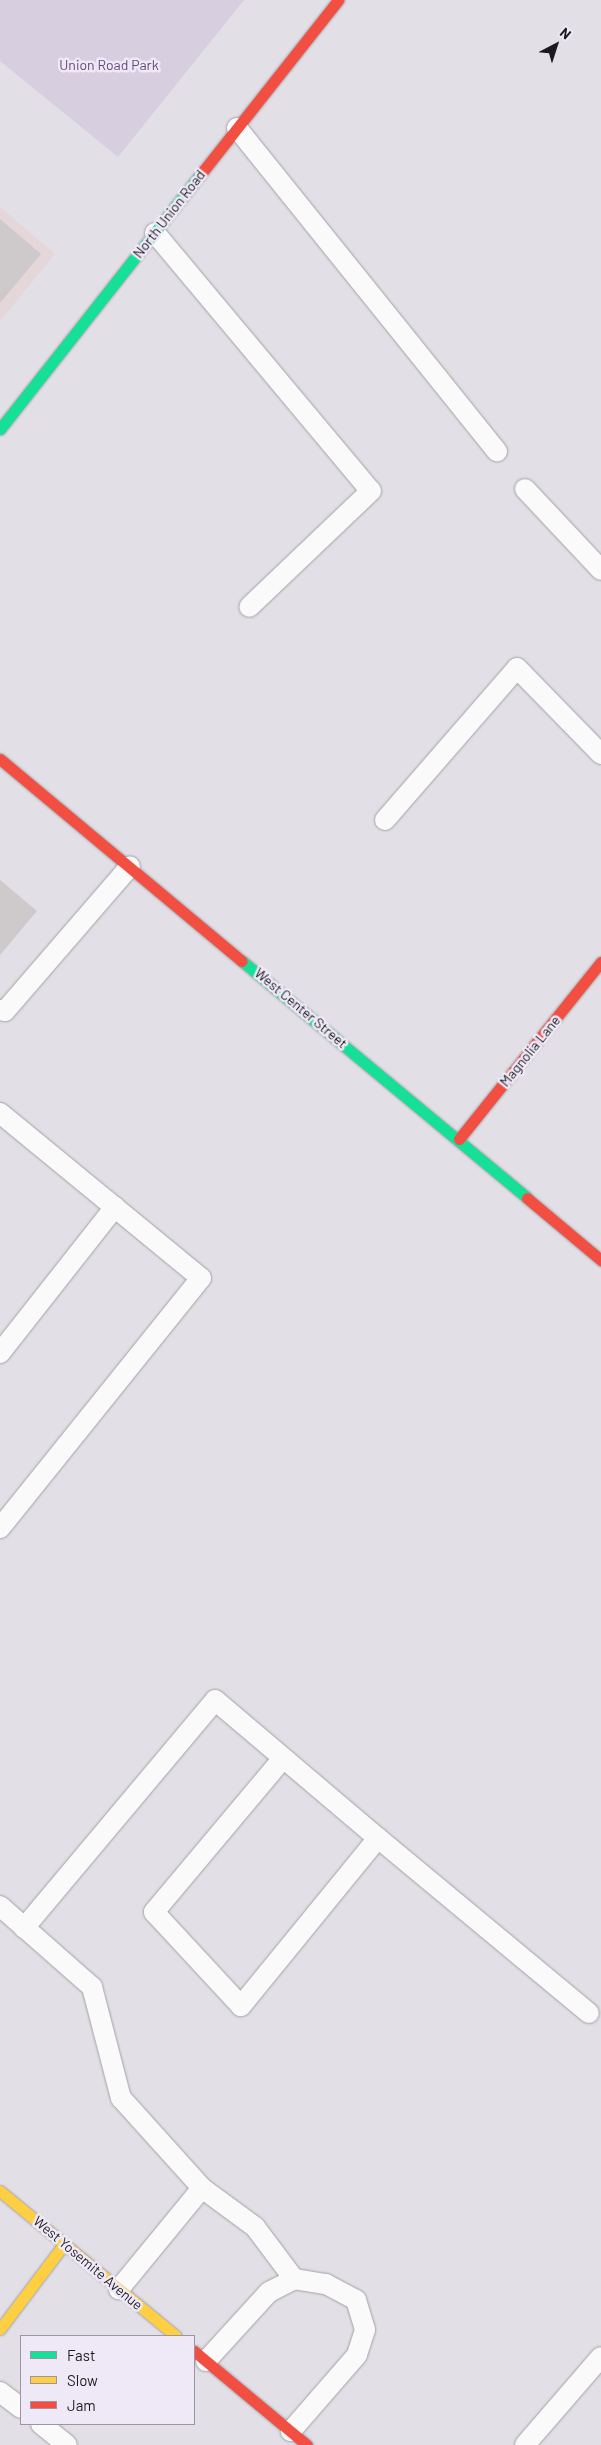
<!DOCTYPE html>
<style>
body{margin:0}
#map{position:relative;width:601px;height:2445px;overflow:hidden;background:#e2dfe6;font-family:Barlow,sans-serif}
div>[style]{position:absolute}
.commercial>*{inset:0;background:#e5d6d9}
.green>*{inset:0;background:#d7cfe0}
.building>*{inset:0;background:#cecacb}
.roads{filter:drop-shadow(0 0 1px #a3a1a6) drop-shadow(0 0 1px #a3a1a6)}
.lane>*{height:20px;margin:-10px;padding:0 10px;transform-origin:10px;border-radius:10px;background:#fbfafb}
.fast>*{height:11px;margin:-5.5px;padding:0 5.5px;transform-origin:5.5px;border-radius:5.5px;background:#16e098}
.slow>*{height:11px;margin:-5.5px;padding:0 5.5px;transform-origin:5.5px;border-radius:5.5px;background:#ffcf43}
.jam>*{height:11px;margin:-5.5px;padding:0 5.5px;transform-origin:5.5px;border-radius:5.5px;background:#f24e42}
span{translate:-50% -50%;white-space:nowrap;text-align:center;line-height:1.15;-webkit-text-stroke:5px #efe9f7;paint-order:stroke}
.park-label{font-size:14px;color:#63497b}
.street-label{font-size:14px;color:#1c1a1f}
.legend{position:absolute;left:20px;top:2335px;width:175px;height:90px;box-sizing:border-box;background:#efe9f7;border:1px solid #9b96a1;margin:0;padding:6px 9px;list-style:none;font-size:15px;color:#1c1a1f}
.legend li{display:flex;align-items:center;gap:10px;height:25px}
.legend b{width:25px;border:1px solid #9b96a1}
.north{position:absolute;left:531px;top:20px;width:50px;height:50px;-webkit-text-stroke:4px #efe9f7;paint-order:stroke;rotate:40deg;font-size:14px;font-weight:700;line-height:20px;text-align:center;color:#1c1a1f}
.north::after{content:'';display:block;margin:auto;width:18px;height:22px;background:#1c1a1f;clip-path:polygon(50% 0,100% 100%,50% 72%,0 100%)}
</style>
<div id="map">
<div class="commercial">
<i style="clip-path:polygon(0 207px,55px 254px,0 321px)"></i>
</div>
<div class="green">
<i style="clip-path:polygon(0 0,244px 0,118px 157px,0 61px)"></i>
</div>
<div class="building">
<i style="clip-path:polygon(0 219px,41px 254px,0 303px)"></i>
<i style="clip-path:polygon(0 880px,37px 911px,0 955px)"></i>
</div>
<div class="roads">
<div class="lane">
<i style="left:237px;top:128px;width:415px;rotate:51.2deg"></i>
<i style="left:155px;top:233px;width:336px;rotate:50.1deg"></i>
<i style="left:371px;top:491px;width:168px;rotate:136.4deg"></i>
<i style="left:525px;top:489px;width:111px;rotate:46.8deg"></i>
<i style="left:385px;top:820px;width:201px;rotate:-49deg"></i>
<i style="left:517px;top:668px;width:120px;rotate:45.7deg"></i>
<i style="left:0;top:1010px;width:5px;rotate:11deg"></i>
<i style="left:5px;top:1011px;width:191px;rotate:-49.2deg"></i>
<i style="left:0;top:1113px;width:260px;rotate:39.4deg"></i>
<i style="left:201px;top:1278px;width:321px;rotate:128.8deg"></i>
<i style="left:0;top:1353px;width:186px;rotate:-51.8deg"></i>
<i style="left:378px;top:1838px;width:274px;rotate:39.7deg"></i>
<i style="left:0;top:1906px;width:123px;rotate:41.4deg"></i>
<i style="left:92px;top:1987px;width:115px;rotate:75.4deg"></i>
<i style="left:121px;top:2098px;width:121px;rotate:48deg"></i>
<i style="left:202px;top:2188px;width:131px;rotate:129.4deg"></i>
<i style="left:24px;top:1928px;width:297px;rotate:-50deg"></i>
<i style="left:215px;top:1700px;width:214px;rotate:40.3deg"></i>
<i style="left:378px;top:1838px;width:217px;rotate:129.2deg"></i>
<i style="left:241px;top:2006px;width:128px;rotate:-132.8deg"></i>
<i style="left:154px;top:1912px;width:201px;rotate:-50deg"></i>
<i style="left:202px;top:2188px;width:66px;rotate:36.3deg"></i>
<i style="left:255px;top:2227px;width:65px;rotate:53.1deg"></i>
<i style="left:206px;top:2361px;width:93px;rotate:-47.6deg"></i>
<i style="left:269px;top:2292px;width:28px;rotate:-27deg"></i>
<i style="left:294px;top:2279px;width:32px;rotate:9deg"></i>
<i style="left:326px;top:2284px;width:34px;rotate:28deg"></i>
<i style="left:356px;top:2300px;width:31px;rotate:73deg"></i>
<i style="left:365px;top:2330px;width:26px;rotate:108deg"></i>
<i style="left:357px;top:2355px;width:101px;rotate:131deg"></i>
<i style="left:0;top:2392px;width:26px;rotate:37deg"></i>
<i style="left:41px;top:2424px;width:33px;rotate:39deg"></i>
<i style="left:525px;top:2445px;width:116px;rotate:-49.2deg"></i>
</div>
<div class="fast">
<i style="left:0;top:429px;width:323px;rotate:-51.8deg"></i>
<i style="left:242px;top:961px;width:371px;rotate:39.7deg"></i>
</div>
<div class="slow">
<i style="left:0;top:2191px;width:228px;rotate:39.5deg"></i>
<i style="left:0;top:2329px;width:106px;rotate:-53deg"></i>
</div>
<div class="jam">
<i style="left:200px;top:175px;width:223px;rotate:-51.7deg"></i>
<i style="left:0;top:759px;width:315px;rotate:39.9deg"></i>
<i style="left:459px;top:1139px;width:227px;rotate:-51.3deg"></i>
<i style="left:527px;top:1198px;width:97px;rotate:40deg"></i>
<i style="left:194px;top:2351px;width:147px;rotate:39.8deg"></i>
</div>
</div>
<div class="park-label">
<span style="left:109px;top:65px">Union Road Park</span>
</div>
<div class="street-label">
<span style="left:169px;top:214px;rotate:-52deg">North Union Road</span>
<span style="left:301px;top:1008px;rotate:40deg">West Center Street</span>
<span style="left:530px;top:1051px;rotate:-51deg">Magnolia Lane</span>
<span style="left:88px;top:2263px;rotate:40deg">West Yosemite Avenue</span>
</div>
<ul class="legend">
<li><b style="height:6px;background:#16e098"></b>Fast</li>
<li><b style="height:6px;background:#ffcf43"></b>Slow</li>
<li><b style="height:6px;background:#f24e42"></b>Jam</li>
</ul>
<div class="north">N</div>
</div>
